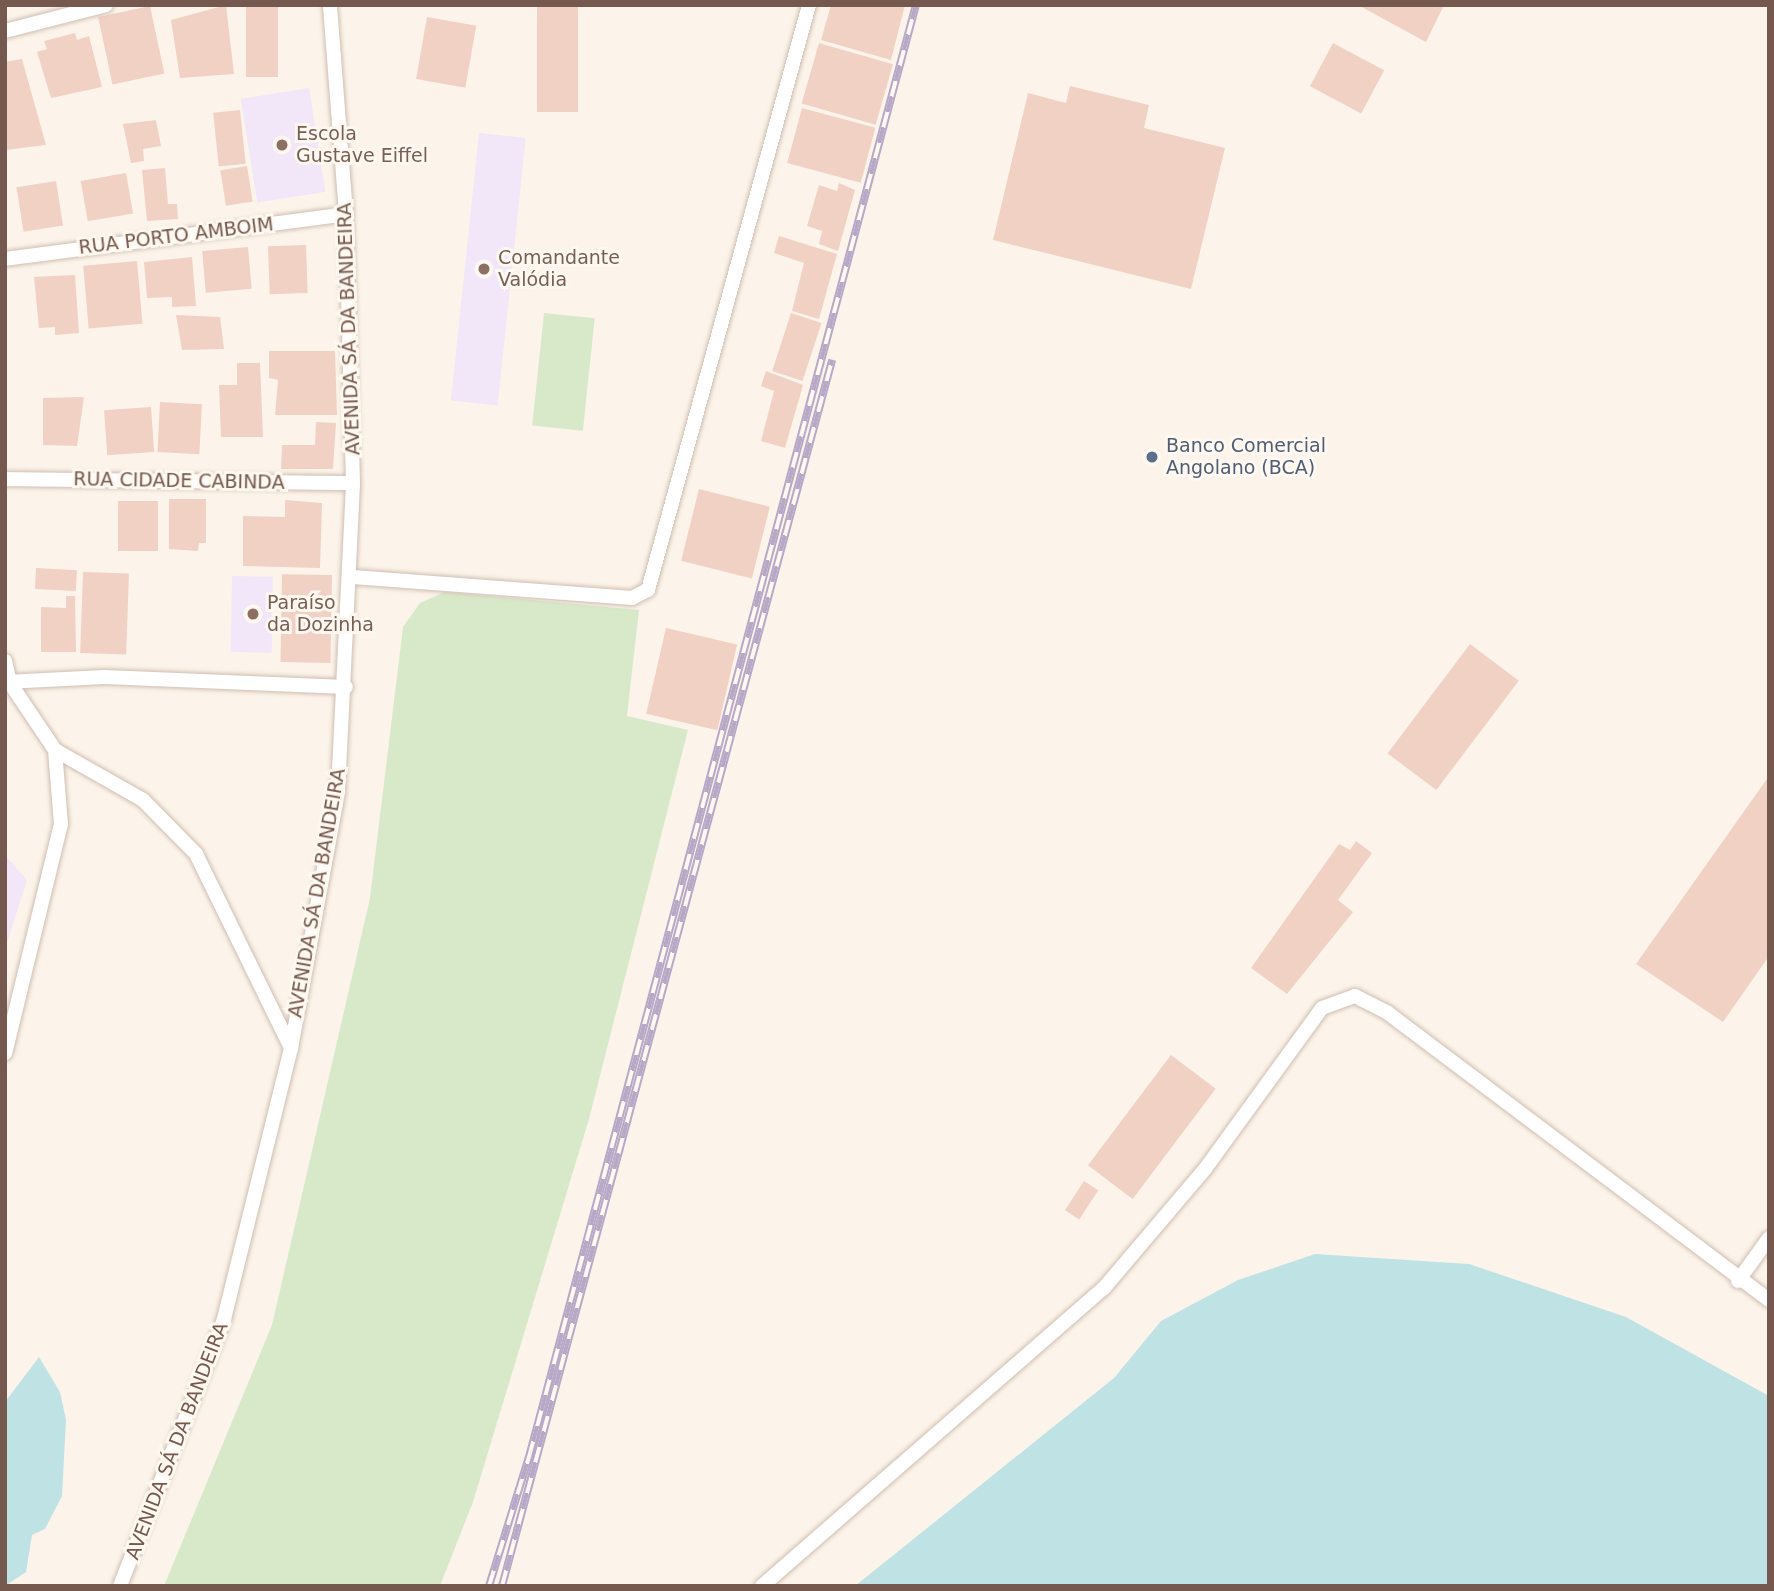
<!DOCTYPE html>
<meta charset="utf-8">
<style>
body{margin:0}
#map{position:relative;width:1774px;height:1591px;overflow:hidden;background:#fcf4ea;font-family:"DejaVu Sans",sans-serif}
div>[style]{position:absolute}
.education>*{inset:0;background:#f1e7f8;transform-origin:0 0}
.green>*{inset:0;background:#d8e9c9;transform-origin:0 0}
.water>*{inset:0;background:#bfe2e5}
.building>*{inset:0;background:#f0d1c3;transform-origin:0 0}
.roads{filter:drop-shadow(0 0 2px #d0bdb2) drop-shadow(0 0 2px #d0bdb2)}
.minor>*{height:14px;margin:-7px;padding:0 7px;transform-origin:7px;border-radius:7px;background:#fff}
.rail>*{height:8px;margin-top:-4px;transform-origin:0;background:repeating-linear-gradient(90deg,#fef8f1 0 16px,#b6a8c6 0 32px);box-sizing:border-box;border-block:2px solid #b6a8c6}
.dots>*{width:19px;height:19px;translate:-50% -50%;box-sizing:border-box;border:4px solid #fef8f1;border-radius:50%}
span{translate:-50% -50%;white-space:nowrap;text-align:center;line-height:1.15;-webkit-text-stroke:6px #fef8f1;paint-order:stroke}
.education-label{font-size:19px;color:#785e54}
.left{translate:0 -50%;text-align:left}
.street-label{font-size:19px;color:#76594e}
.service-label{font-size:19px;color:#4e5e75}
.frame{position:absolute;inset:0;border:7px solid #76594e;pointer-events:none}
</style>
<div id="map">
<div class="education">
<i style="left:309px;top:88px;width:105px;height:69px;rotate:81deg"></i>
<i style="left:479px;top:133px;width:47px;height:269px;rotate:6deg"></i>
<i style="left:232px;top:576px;width:41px;height:76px;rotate:1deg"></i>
<i style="clip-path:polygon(5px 855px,27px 880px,5px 949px)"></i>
</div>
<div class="green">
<i style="left:544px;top:313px;width:51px;height:113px;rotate:6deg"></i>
<i style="clip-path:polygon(445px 592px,639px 610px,627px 716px,688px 730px,589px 1119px,473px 1502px,440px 1586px,164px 1586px,272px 1325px,370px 898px,403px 627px,420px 603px)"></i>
</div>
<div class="water">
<i style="clip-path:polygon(1315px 1254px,1469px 1264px,1626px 1317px,1769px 1396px,1769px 1586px,855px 1586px,1114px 1378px,1161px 1321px,1238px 1280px)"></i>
<i style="clip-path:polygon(39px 1357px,60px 1392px,66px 1420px,62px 1496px,45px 1529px,32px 1535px,26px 1572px,5px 1586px,5px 1402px)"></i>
</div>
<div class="building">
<i style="clip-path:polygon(226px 5px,234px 74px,180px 78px,171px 20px)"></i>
<i style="left:246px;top:5px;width:32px;height:72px"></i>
<i style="left:537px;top:5px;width:41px;height:107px"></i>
<i style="clip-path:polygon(831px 5px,905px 5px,891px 60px,821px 40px)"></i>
<i style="clip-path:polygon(1358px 5px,1444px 5px,1426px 42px)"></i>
<i style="left:150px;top:6px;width:69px;height:53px;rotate:78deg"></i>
<i style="left:427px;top:17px;width:50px;height:63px;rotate:10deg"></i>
<i style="clip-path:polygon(75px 33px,77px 40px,89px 36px,102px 87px,51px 98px,37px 52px,47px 49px,44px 41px)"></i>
<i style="left:819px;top:43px;width:77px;height:63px;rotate:16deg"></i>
<i style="left:1333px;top:43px;width:58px;height:49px;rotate:28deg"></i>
<i style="clip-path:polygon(22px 59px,46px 145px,5px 150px,5px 62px)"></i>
<i style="clip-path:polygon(1070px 86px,1149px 105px,1144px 128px,1225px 148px,1191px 289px,993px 240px,1028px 93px,1066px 103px)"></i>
<i style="left:802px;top:108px;width:76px;height:57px;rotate:15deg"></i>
<i style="left:240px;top:110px;width:54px;height:27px;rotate:84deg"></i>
<i style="clip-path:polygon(156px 120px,161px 146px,143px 149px,144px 161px,131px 163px,123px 124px)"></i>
<i style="left:247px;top:166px;width:36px;height:27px;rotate:81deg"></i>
<i style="clip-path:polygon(165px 168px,168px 204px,177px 204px,178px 219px,147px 221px,142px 170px)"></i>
<i style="left:126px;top:173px;width:41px;height:46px;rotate:80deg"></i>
<i style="left:56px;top:181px;width:45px;height:40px;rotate:81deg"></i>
<i style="clip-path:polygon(839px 183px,855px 190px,838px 251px,819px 244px,822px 231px,807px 226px,819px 185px,837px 191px)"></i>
<i style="clip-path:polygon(779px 236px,837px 254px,819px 319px,792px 311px,804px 263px,774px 253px)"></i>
<i style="left:306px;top:245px;width:48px;height:38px;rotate:88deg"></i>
<i style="left:248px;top:247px;width:42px;height:46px;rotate:85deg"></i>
<i style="clip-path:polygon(192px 257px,196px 306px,172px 307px,172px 297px,147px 298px,144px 262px)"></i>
<i style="left:137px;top:261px;width:63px;height:54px;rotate:85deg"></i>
<i style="clip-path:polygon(75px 275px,79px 333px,55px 335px,55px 327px,39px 328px,34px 277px)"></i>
<i style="left:791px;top:313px;width:32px;height:61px;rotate:18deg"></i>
<i style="clip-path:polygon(176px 315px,220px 317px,224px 349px,182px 350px)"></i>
<i style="clip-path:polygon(269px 351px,335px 351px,337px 415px,275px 415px,278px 380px,269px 378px)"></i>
<i style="clip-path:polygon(237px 363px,260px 363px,263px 437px,221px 437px,219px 385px,237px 385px)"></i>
<i style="clip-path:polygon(766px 371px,803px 385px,785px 448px,761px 441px,774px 391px,761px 386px)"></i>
<i style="clip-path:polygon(84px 397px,77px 446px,43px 445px,43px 398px)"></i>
<i style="left:160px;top:402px;width:42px;height:50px;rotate:3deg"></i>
<i style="left:151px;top:407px;width:45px;height:47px;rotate:86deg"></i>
<i style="clip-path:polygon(316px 422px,336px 423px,333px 469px,281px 469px,282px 445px,315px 445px)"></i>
<i style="left:699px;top:489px;width:73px;height:74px;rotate:14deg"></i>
<i style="clip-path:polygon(169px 499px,206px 499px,206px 543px,199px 543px,198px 551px,169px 549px)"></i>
<i style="clip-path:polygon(285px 500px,322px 503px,320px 568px,243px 566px,243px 516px,285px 517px)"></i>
<i style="left:118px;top:501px;width:40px;height:50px"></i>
<i style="left:36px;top:568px;width:41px;height:21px;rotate:3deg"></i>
<i style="left:83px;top:572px;width:46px;height:81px;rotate:2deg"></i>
<i style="left:332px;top:575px;width:88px;height:50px;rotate:91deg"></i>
<i style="clip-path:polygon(66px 596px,75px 596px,76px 652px,41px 652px,41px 607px,66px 608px)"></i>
<i style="left:666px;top:628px;width:73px;height:88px;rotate:13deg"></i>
<i style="left:1470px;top:644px;width:61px;height:137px;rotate:37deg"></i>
<i style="clip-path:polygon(1769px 776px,1769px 956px,1723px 1022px,1636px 964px)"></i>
<i style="clip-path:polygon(1356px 841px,1372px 853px,1338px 900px,1353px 912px,1287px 994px,1251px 968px,1339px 844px,1350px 850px)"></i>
<i style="left:1171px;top:1055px;width:56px;height:138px;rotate:37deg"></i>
<i style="left:1084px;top:1181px;width:17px;height:35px;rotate:33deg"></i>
</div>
<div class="roads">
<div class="minor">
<i style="left:5px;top:31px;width:104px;rotate:-14.4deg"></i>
<i style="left:5px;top:259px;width:344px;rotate:-7.5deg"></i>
<i style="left:5px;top:479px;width:348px;rotate:0.7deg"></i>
<i style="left:353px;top:577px;width:280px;rotate:4.3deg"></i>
<i style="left:632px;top:598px;width:18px;rotate:-27deg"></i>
<i style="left:648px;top:590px;width:607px;rotate:-74.61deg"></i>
<i style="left:5px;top:661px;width:23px;rotate:77deg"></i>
<i style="left:10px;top:683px;width:81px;rotate:56.1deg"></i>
<i style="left:55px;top:750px;width:74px;rotate:85.4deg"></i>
<i style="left:61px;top:824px;width:236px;rotate:103.7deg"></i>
<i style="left:5px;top:682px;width:100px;rotate:-2.9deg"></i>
<i style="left:105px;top:677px;width:241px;rotate:2.4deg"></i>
<i style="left:55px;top:750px;width:101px;rotate:29.6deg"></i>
<i style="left:143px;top:800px;width:76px;rotate:45.5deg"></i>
<i style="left:196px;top:854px;width:216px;rotate:63.9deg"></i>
<i style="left:1738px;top:1281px;width:53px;rotate:-54.2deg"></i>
<i style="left:120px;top:1586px;width:287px;rotate:-68.7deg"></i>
<i style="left:224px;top:1319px;width:279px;rotate:-76.1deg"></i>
<i style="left:291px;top:1048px;width:261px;rotate:-79.6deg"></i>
<i style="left:338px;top:791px;width:308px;rotate:-87.2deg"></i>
<i style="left:353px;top:483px;width:269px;rotate:-91.5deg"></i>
<i style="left:346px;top:214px;width:210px;rotate:-94.4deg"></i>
<i style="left:762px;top:1586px;width:454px;rotate:-41.1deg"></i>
<i style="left:1104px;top:1288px;width:156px;rotate:-49.7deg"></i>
<i style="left:1205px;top:1169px;width:199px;rotate:-54deg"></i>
<i style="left:1322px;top:1008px;width:35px;rotate:-20deg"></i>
<i style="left:1355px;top:996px;width:37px;rotate:27deg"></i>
<i style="left:1388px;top:1013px;width:477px;rotate:37deg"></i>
</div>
</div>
<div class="rail">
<i style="left:489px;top:1586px;width:135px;rotate:-72.8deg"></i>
<i style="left:529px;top:1457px;width:1503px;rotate:-75.08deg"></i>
<i style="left:502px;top:1586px;width:1270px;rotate:-74.93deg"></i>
</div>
<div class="dots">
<i style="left:282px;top:145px;background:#8d6e63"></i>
<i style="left:484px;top:269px;background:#8d6e63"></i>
<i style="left:1152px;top:457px;background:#5c6f8a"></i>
<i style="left:253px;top:614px;background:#8d6e63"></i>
</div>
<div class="education-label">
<span class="left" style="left:296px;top:145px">Escola<br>Gustave Eiffel</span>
<span class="left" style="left:498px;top:269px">Comandante<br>Valódia</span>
<span class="left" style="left:267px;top:614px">Paraíso<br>da Dozinha</span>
</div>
<div class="street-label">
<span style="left:176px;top:236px;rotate:-7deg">RUA PORTO AMBOIM</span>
<span style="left:349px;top:329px;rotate:-92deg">AVENIDA SÁ DA BANDEIRA</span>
<span style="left:179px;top:481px;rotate:1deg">RUA CIDADE CABINDA</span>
<span style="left:317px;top:893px;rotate:-80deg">AVENIDA SÁ DA BANDEIRA</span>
<span style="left:177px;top:1441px;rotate:-69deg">AVENIDA SÁ DA BANDEIRA</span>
</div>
<div class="service-label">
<span class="left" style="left:1166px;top:457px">Banco Comercial<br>Angolano (BCA)</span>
</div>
<div class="frame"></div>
</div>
